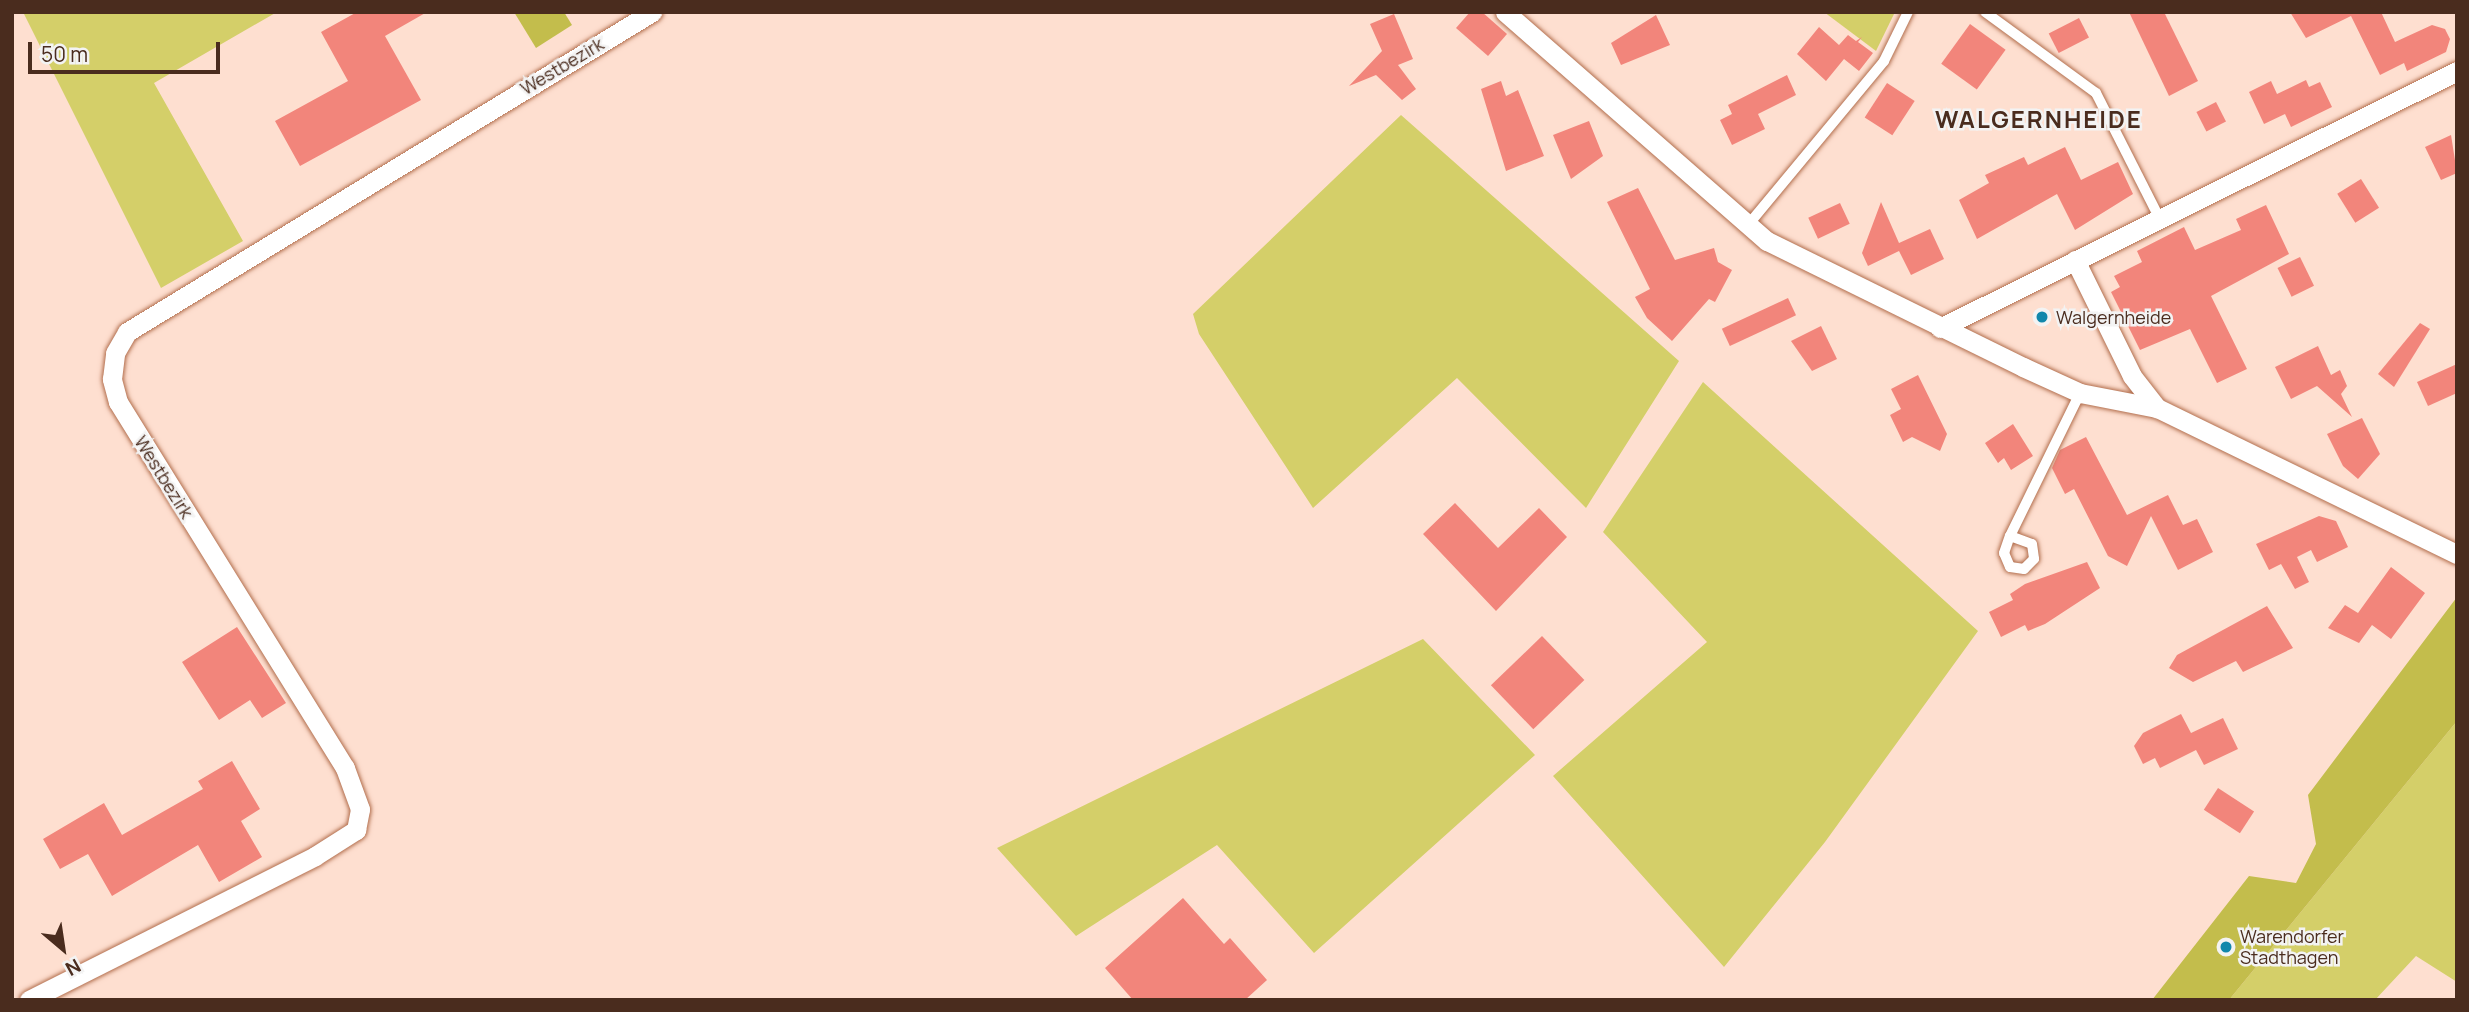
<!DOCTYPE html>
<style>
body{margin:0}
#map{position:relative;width:2469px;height:1012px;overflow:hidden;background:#fedfd0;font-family:Manrope,sans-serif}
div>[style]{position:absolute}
.green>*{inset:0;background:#d4cf69}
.forest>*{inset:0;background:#c3bd4c}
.building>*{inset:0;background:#f2857b;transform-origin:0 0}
.roads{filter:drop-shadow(0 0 2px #b26e4d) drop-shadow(0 0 2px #b26e4d)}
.lane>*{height:10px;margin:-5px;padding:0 5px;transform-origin:5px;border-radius:5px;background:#fff}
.street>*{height:19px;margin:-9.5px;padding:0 9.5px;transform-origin:9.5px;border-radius:9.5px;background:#fff}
.dots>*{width:19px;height:19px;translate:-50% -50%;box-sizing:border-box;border:4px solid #f3f3f3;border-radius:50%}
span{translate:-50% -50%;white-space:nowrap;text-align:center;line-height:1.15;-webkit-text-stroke:5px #f3f3f3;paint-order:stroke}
.street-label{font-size:18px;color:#4a2c1e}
.poi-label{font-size:18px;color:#4a2c1e}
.left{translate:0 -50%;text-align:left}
.district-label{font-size:24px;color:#4a2c1e;font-weight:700;letter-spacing:2px}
.frame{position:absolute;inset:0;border:14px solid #4a2c1e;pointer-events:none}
.north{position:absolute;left:28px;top:914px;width:70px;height:70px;-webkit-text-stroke:5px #f3f3f3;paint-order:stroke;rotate:151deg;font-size:19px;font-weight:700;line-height:28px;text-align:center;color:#4a2c1e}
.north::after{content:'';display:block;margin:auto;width:24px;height:32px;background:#4a2c1e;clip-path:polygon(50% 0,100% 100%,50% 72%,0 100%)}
.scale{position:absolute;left:28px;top:42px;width:192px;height:32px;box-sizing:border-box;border:4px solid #4a2c1e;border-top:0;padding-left:9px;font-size:21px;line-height:24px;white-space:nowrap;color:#4a2c1e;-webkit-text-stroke:5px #f3f3f3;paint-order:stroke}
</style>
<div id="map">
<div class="green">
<i style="clip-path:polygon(23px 12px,277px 12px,154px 83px,243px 241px,161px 288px)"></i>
<i style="clip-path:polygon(1824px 12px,1895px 12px,1876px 51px)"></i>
<i style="clip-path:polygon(1401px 115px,1679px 361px,1586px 508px,1457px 378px,1313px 508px,1199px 334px,1193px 314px)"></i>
<i style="clip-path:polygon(1703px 382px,1978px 631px,1825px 842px,1724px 967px,1553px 776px,1707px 642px,1603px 532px)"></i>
<i style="clip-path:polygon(1423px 639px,1535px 755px,1314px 953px,1217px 845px,1076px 936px,997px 848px)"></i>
<i style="clip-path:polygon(2457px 721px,2457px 982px,2416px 956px,2375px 1000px,2229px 1000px)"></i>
</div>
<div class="forest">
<i style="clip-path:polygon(514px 12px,564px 12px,572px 25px,536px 48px)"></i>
<i style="clip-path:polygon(2457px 597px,2457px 721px,2229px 1000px,2152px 1000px,2249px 876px,2296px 883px,2316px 844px,2308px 795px)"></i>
</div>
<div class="building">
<i style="clip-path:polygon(357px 12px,427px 12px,385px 36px,421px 100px,300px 166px,275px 121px,348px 81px,321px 32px)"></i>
<i style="clip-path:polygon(1470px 12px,1482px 12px,1507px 34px,1488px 56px,1456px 28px)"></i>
<i style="clip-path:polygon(2129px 12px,2164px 12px,2198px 81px,2169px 96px)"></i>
<i style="clip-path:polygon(2290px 12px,2381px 12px,2395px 42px,2432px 25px,2445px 29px,2450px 39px,2446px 52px,2407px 71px,2404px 63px,2380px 75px,2351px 16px,2306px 38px)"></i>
<i style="clip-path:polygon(1394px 14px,1413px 59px,1398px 65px,1416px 89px,1402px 100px,1376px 75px,1349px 86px,1382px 51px,1370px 24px)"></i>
<i style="clip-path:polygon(1656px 15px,1670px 45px,1621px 65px,1611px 43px)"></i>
<i style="left:2079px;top:18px;width:22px;height:34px;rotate:63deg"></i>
<i style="left:1970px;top:24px;width:44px;height:49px;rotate:36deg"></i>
<i style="clip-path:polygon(1819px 27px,1839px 45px,1848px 35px,1856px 41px,1862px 37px,1858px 42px,1873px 53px,1859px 71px,1844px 59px,1826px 81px,1797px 54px)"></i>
<i style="clip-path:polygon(1787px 75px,1796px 95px,1758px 114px,1765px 129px,1732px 145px,1720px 120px,1732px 114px,1728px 105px)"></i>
<i style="clip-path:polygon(2306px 80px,2309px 87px,2320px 82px,2332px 107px,2291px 127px,2285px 114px,2264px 124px,2249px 92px,2271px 81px,2277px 94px)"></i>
<i style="clip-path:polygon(1501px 81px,1506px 96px,1518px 90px,1544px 156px,1506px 171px,1481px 89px)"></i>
<i style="left:1887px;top:83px;width:33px;height:41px;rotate:33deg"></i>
<i style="left:2216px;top:102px;width:22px;height:22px;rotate:63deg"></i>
<i style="clip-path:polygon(1589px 121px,1603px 156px,1571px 179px,1553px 135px)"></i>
<i style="clip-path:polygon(2451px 135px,2457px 173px,2441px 180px,2425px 147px)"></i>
<i style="clip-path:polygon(2065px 147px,2081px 180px,2118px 162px,2133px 194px,2075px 230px,2057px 194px,1977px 239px,1959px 200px,1989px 183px,1985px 175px,2024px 157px,2028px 165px)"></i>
<i style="left:2361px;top:179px;width:34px;height:28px;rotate:58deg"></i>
<i style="clip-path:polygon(1638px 188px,1675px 260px,1714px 248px,1718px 262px,1732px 270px,1715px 302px,1709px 299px,1672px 341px,1647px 318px,1635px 297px,1650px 289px,1607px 202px)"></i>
<i style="clip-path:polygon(1881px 202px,1899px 243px,1930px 229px,1944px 259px,1911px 275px,1899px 251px,1868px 266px,1862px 253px)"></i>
<i style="left:1840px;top:203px;width:23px;height:35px;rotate:65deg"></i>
<i style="clip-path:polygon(2266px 205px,2289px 254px,2211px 296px,2247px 369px,2217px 383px,2190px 329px,2140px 350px,2111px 292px,2120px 287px,2114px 276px,2142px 262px,2137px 251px,2184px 227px,2195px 250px,2241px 230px,2236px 219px)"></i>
<i style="left:2300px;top:257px;width:32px;height:25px;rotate:64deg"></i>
<i style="left:1788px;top:298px;width:19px;height:73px;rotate:65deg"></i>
<i style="clip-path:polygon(2420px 323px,2430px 329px,2394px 387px,2378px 374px)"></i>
<i style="clip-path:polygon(1821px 326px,1837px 359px,1812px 371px,1791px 341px)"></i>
<i style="clip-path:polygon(2318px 346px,2331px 375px,2340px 370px,2347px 386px,2341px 394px,2352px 417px,2317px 386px,2291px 399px,2275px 367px)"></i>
<i style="clip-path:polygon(2457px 364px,2457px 393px,2428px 406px,2417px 382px)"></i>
<i style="clip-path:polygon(1918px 375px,1947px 434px,1940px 451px,1912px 437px,1903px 442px,1890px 415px,1901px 409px,1891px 389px)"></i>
<i style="clip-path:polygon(2362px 418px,2380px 454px,2358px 479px,2343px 466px,2327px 434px)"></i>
<i style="clip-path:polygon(2013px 424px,2033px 456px,2011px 470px,2004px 458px,1998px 463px,1985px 443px)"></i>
<i style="clip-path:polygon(2086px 437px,2127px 515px,2168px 495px,2183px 525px,2197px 519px,2213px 552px,2178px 570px,2151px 516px,2127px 566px,2108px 556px,2074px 489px,2065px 494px,2052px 468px,2060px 450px)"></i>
<i style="clip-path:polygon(1455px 503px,1498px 548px,1539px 508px,1567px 537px,1496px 611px,1423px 534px)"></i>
<i style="clip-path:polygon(2319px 516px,2336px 521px,2348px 547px,2317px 562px,2311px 550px,2297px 557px,2309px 582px,2295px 589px,2281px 564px,2269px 570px,2256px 544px)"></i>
<i style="clip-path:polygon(2087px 562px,2100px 588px,2045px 624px,2028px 631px,2025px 625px,2001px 637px,1989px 612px,2013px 600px,2010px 594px,2025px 584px)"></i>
<i style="clip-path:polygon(2391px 567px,2425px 593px,2391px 639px,2372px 625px,2359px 643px,2328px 628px,2345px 605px,2358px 613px)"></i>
<i style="clip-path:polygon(2267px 606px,2293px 648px,2243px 672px,2236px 661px,2193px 682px,2169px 668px,2177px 655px)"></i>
<i style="clip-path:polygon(237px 627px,286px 703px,262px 718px,250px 700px,219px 720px,182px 662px)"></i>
<i style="left:1542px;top:636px;width:61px;height:71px;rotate:46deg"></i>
<i style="clip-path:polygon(2181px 714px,2191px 733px,2223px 718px,2238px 749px,2204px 765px,2196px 750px,2160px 768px,2155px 758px,2143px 764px,2134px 746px,2143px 733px)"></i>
<i style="clip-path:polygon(232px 761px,260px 809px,241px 821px,262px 857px,219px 882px,198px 845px,112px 896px,88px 854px,60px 869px,43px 839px,104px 803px,122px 835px,203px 789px,198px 781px)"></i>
<i style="left:2218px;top:788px;width:43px;height:26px;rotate:33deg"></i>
<i style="clip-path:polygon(1183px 898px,1224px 944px,1230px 938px,1267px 980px,1245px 1000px,1133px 1000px,1105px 968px)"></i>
</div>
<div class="roads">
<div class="lane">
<i style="left:1985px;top:12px;width:137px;rotate:36.1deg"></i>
<i style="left:2096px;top:93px;width:139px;rotate:63.1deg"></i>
<i style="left:1748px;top:225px;width:213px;rotate:-50.3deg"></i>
<i style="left:1884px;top:61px;width:55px;rotate:-63.9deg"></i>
<i style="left:2010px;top:536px;width:23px;rotate:20deg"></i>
<i style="left:2032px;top:544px;width:15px;rotate:82deg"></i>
<i style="left:2034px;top:559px;width:14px;rotate:135deg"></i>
<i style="left:2024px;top:569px;width:14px;rotate:-172deg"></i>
<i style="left:2010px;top:567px;width:15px;rotate:-113deg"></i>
<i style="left:2004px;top:553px;width:18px;rotate:-71deg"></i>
<i style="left:2010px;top:536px;width:159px;rotate:-63.9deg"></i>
</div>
<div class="street">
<i style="left:1505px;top:12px;width:348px;rotate:41.2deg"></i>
<i style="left:1767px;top:241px;width:285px;rotate:26.2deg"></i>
<i style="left:2023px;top:367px;width:63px;rotate:24.5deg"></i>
<i style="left:2080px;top:393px;width:78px;rotate:11deg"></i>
<i style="left:2157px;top:408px;width:334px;rotate:26deg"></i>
<i style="left:2075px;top:260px;width:129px;rotate:63.8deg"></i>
<i style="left:2132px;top:376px;width:41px;rotate:52deg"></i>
<i style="left:1940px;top:328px;width:577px;rotate:-26.43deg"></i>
<i style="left:29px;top:1000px;width:320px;rotate:-26.7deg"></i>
<i style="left:315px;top:856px;width:49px;rotate:-32.4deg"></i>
<i style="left:356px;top:830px;width:21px;rotate:-79deg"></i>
<i style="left:360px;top:809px;width:44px;rotate:-110.1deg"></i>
<i style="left:345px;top:768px;width:431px;rotate:-121.8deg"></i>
<i style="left:118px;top:402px;width:24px;rotate:-105deg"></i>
<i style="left:112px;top:379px;width:26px;rotate:-83deg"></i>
<i style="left:115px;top:353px;width:24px;rotate:-60deg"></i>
<i style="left:127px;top:332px;width:615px;rotate:-31.36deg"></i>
</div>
</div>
<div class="dots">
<i style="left:2042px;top:317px;background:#1187ab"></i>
<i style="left:2226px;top:947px;background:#1187ab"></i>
</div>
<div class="street-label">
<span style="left:562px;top:66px;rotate:-31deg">Westbezirk</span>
<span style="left:164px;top:477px;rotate:58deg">Westbezirk</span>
</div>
<div class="poi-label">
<span class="left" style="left:2056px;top:317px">Walgernheide</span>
<span class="left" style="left:2240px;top:947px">Warendorfer<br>Stadthagen</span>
</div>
<div class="district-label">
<span style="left:2039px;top:119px">WALGERNHEIDE</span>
</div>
<div class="frame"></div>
<div class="north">N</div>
<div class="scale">50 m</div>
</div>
